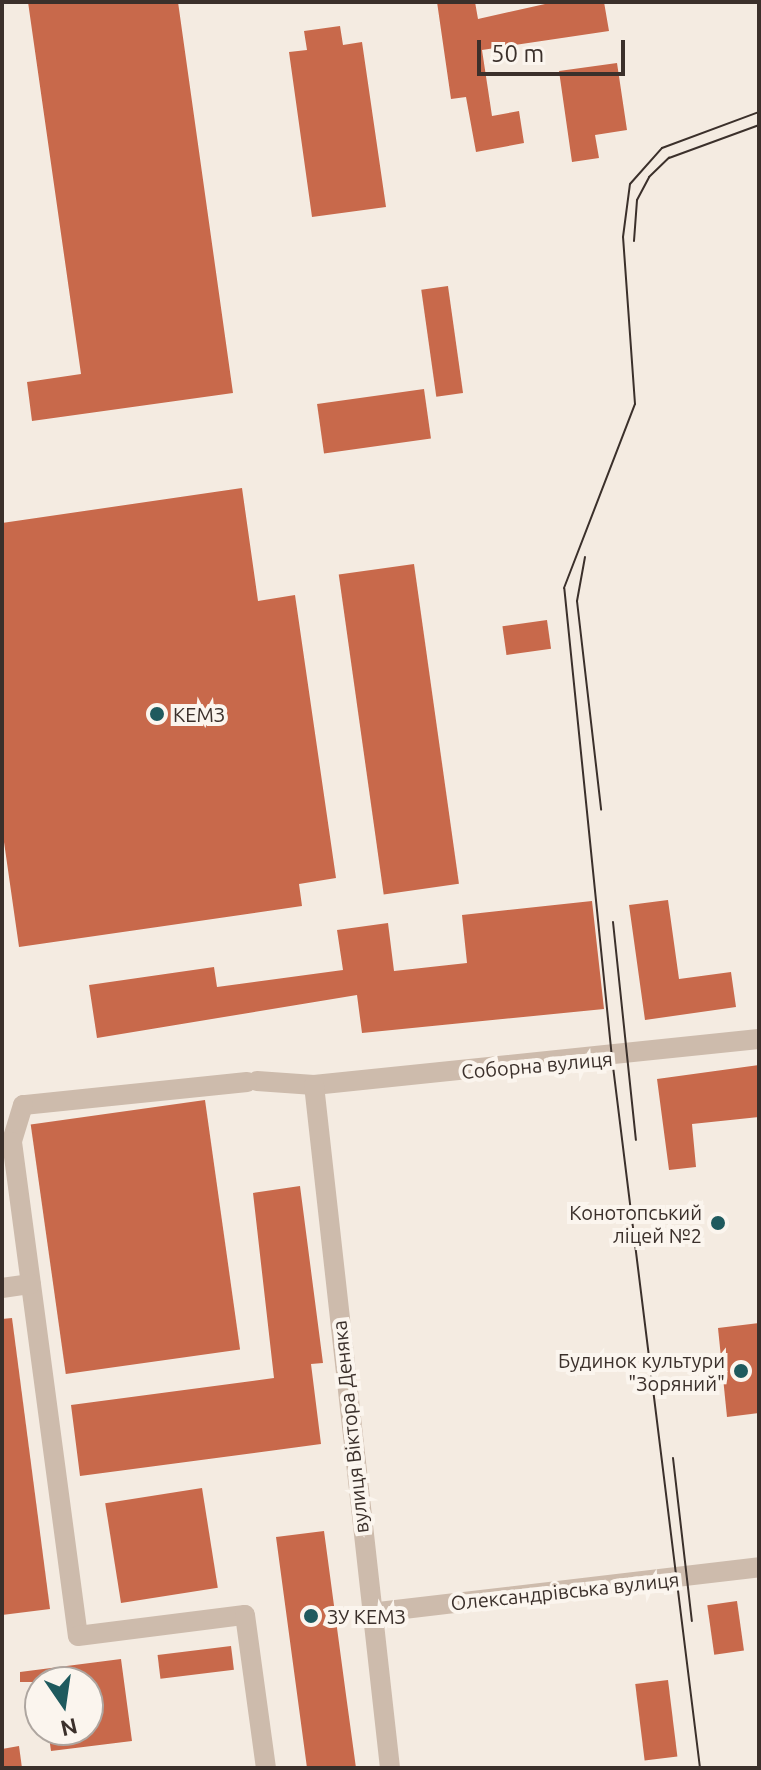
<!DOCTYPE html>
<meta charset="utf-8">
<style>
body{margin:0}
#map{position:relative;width:761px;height:1770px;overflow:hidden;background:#f4ebe1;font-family:Ubuntu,sans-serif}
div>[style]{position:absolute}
.building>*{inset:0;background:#c8694b;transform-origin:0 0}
.minor>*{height:20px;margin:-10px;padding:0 10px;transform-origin:10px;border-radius:10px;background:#cdbbac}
.tram>*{height:2px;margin:-1px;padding:0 1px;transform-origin:1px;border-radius:1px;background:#3b302b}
.dots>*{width:22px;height:22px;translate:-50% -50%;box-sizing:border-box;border:4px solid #fbf5ee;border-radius:50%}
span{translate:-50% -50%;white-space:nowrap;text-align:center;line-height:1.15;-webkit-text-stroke:8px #fbf5ee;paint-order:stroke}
.poi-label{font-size:20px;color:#3b302b}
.left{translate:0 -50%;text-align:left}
.right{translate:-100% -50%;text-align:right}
.street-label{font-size:20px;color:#3b302b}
.frame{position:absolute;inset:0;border:4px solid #3b302b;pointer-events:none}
.north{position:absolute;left:24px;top:1666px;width:80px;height:80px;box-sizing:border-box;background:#fbf5ee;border:2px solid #aea6a0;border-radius:50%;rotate:167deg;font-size:22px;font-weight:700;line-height:32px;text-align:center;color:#3b302b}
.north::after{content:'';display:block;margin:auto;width:28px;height:36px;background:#1f5a5e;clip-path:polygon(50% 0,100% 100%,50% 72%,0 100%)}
.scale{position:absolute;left:477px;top:40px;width:148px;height:36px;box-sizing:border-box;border:4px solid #3b302b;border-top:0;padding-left:10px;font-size:24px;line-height:28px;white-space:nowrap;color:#3b302b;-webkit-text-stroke:6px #fbf5ee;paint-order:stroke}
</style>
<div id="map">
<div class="building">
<i style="clip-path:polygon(28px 2px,178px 2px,233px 393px,32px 421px,27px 382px,81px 374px)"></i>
<i style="clip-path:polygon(437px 2px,475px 2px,478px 19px,554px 2px,604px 2px,609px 31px,482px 50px,492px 116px,519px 111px,524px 143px,476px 152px,466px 97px,451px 99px)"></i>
<i style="clip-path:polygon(340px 26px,343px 45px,362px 42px,386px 207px,312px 217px,289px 52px,307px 50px,304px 31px)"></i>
<i style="clip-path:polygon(617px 63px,627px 130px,595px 135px,599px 158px,572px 162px,559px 71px)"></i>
<i style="left:448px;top:286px;width:108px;height:27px;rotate:82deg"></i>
<i style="left:424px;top:389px;width:50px;height:108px;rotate:82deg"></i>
<i style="clip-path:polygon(242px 488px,258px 601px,295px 595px,336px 878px,299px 884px,302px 906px,19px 947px,2px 828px,2px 523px)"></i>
<i style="left:414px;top:564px;width:323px;height:76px;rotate:82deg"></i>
<i style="left:547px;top:620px;width:29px;height:45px;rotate:82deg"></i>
<i style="clip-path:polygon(668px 900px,679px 979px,731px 972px,736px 1007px,645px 1020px,629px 905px)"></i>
<i style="clip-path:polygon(592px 901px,604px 1009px,362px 1033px,357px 995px,97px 1038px,89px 985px,214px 967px,217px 987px,343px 970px,337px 930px,388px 923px,394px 971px,467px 963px,462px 915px)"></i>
<i style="clip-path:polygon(759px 1065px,759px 1117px,692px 1124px,696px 1167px,669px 1170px,657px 1079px)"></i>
<i style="left:205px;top:1100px;width:252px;height:176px;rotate:82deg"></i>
<i style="clip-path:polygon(300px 1186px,323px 1363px,311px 1364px,321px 1444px,80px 1476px,71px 1405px,274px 1378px,253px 1193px)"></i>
<i style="clip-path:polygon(12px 1318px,50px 1609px,2px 1615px,2px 1319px)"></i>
<i style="clip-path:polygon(759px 1323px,759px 1413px,727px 1417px,718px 1328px)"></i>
<i style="left:202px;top:1488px;width:101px;height:98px;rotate:81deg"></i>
<i style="clip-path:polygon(324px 1531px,346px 1695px,356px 1768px,307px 1768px,276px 1537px)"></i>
<i style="left:737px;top:1601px;width:50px;height:30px;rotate:82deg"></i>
<i style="left:231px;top:1646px;width:24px;height:74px;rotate:83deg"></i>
<i style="clip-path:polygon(121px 1659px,132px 1741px,51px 1751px,48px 1730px,88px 1730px,88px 1682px,20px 1682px,20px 1672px)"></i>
<i style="left:668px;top:1680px;width:77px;height:33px;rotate:83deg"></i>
<i style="clip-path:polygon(19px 1746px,22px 1768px,2px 1768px,2px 1749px)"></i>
</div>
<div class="minor">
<i style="left:257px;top:1081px;width:57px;rotate:4deg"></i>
<i style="left:314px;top:1085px;width:447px;rotate:-5.9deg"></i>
<i style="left:247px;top:1082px;width:225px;rotate:174.1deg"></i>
<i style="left:23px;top:1105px;width:39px;rotate:107deg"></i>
<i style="left:12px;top:1142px;width:498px;rotate:82.4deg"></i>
<i style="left:78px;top:1636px;width:168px;rotate:-7.2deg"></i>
<i style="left:245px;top:1615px;width:154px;rotate:82.2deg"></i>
<i style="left:314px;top:1085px;width:687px;rotate:83.65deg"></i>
<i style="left:2px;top:1288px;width:29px;rotate:-8deg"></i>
<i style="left:370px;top:1613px;width:392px;rotate:-6.7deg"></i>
</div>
<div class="tram">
<i style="left:634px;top:241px;width:41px;rotate:-85.8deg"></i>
<i style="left:637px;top:200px;width:26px;rotate:-62deg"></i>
<i style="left:649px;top:177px;width:28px;rotate:-44deg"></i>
<i style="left:669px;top:158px;width:96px;rotate:-20.1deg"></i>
<i style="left:585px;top:557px;width:45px;rotate:100.3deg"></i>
<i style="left:577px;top:601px;width:210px;rotate:83.4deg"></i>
<i style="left:613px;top:922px;width:219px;rotate:84deg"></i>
<i style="left:673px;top:1458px;width:164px;rotate:83.4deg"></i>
<i style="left:700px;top:1768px;width:715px;rotate:-97.07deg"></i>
<i style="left:612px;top:1058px;width:472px;rotate:-95.8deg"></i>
<i style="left:564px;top:588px;width:197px;rotate:-68.9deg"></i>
<i style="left:635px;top:404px;width:167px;rotate:-94.1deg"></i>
<i style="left:623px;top:237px;width:53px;rotate:-82.5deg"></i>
<i style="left:630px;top:184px;width:48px;rotate:-48.4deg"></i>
<i style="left:662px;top:148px;width:103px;rotate:-20.4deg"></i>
</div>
<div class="dots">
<i style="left:157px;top:714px;background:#1f5a5e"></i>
<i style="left:718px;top:1223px;background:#1f5a5e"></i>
<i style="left:741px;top:1371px;background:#1f5a5e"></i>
<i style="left:311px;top:1616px;background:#1f5a5e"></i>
</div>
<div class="poi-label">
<span class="left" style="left:173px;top:714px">КЕМЗ</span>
<span class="right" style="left:702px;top:1224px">Конотопський<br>ліцей №2</span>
<span class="right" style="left:725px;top:1372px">Будинок культури<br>"Зоряний"</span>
<span class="left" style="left:327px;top:1616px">ЗУ КЕМЗ</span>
</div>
<div class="street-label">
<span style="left:537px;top:1065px;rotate:-5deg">Соборна вулиця</span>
<span style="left:350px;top:1427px;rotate:-96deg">вулиця Віктора Деняка</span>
<span style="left:565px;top:1591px;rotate:-6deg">Олександрівська вулиця</span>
</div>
<div class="frame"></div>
<div class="north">N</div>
<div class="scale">50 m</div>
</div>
